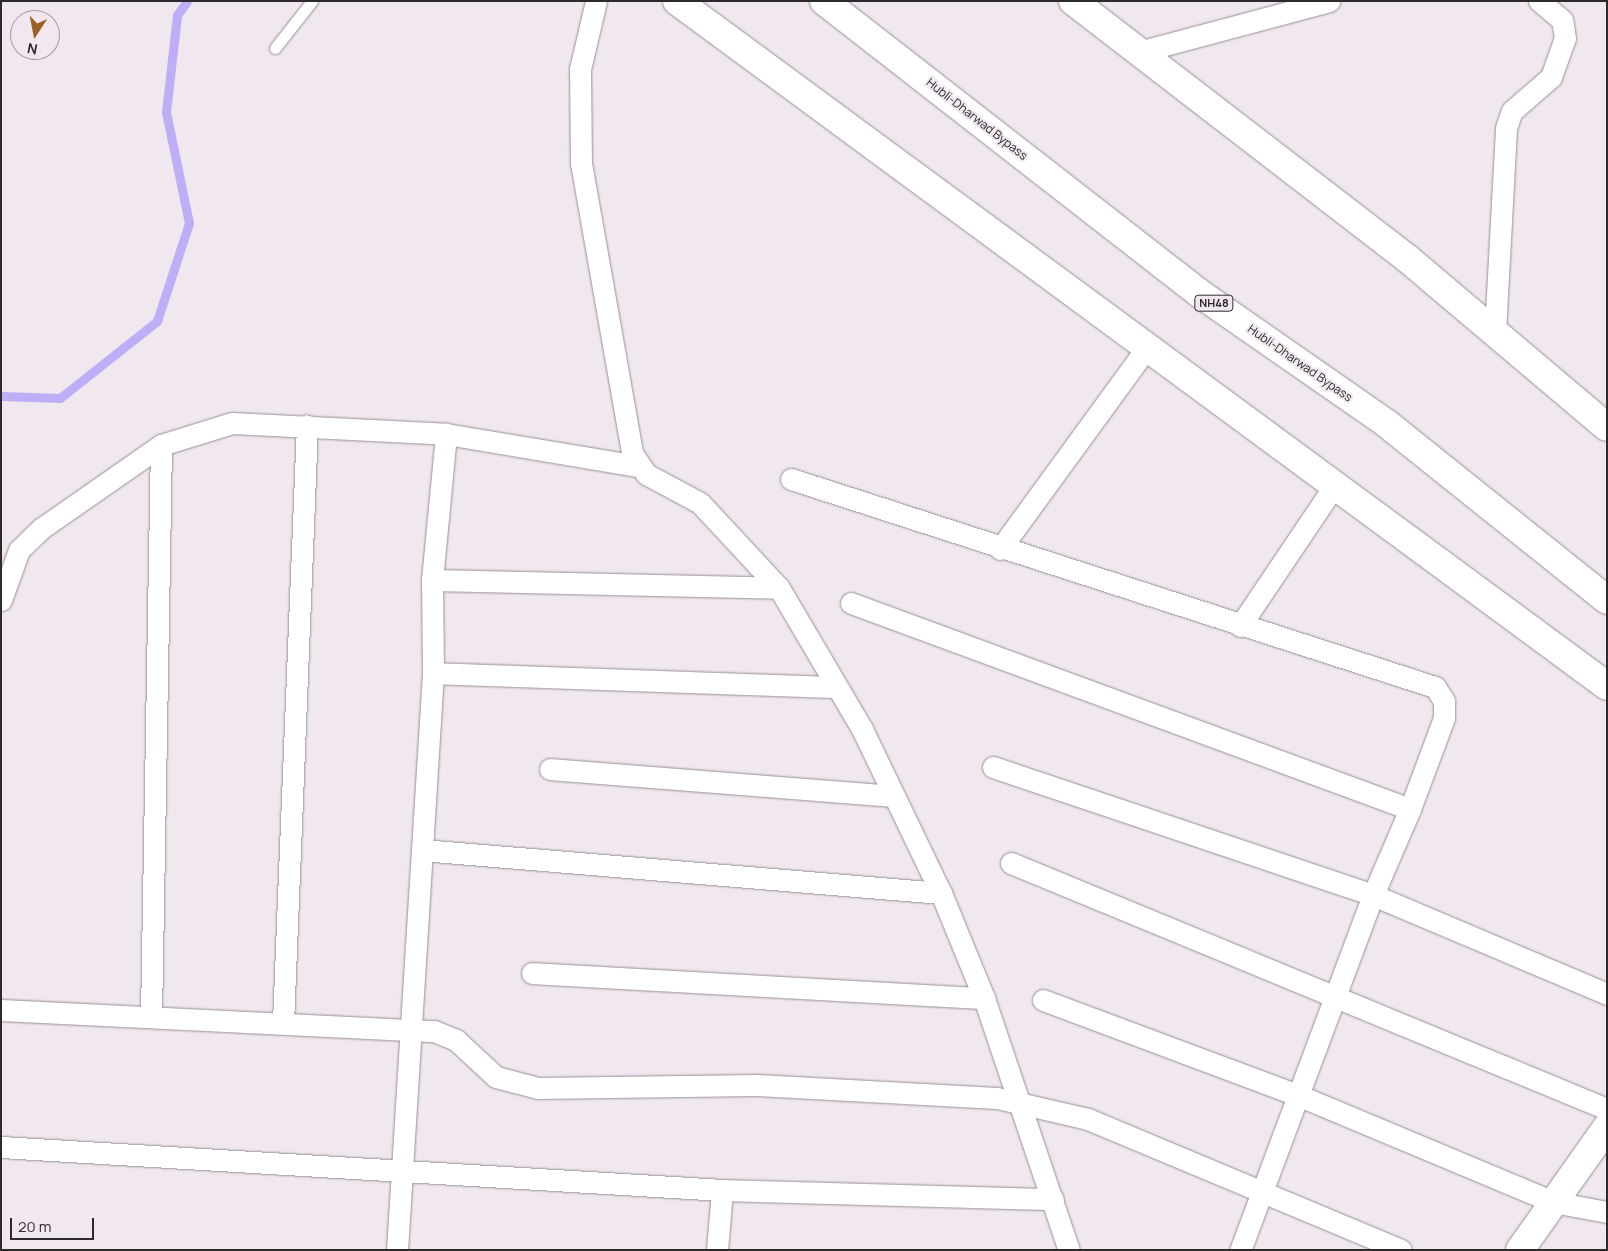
<!DOCTYPE html>
<style>
body{margin:0}
#map{position:relative;width:1608px;height:1251px;overflow:hidden;background:#f0e7ef;font-family:Manrope,sans-serif}
div>[style]{position:absolute}
.stream>*{height:9px;margin:-4.5px;padding:0 4.5px;transform-origin:4.5px;border-radius:4.5px;background:#bdaef7}
.roads{filter:drop-shadow(0 0 1px #988f97) drop-shadow(0 0 1px #988f97)}
.lane>*{height:11px;margin:-5.5px;padding:0 5.5px;transform-origin:5.5px;border-radius:5.5px;background:#fff}
.street>*{height:21px;margin:-10.5px;padding:0 10.5px;transform-origin:10.5px;border-radius:10.5px;background:#fff}
.secondary>*{height:28px;margin:-14px;padding:0 14px;transform-origin:14px;border-radius:14px;background:#fff}
.highway>*{height:28px;margin:-14px;padding:0 14px;transform-origin:14px;border-radius:14px;background:#fff}
span{translate:-50% -50%;white-space:nowrap;text-align:center;line-height:1.15;-webkit-text-stroke:4px #f0e7ef;paint-order:stroke}
.shield-label span{padding:1px 4px;background:#f0e7ef;border:1px solid;border-radius:4px;-webkit-text-stroke-width:0}
.shield-label{font-size:11px;color:#2d292c;font-weight:700}
.street-label{font-size:12px;color:#2d292c}
.frame{position:absolute;inset:0;border:2px solid #2d292c;pointer-events:none}
.north{position:absolute;left:10px;top:10px;width:50px;height:50px;box-sizing:border-box;background:#f0e7ef;border:1px solid #a29ba1;border-radius:50%;rotate:191deg;font-size:14px;font-weight:700;line-height:20px;text-align:center;color:#2d292c}
.north::after{content:'';display:block;margin:auto;width:18px;height:22px;background:#9d6024;clip-path:polygon(50% 0,100% 100%,50% 72%,0 100%)}
.scale{position:absolute;left:10px;top:1218px;width:84px;height:22px;box-sizing:border-box;border:2px solid #2d292c;border-top:0;padding-left:6px;font-size:15px;line-height:18px;white-space:nowrap;color:#2d292c;-webkit-text-stroke:4px #f0e7ef;paint-order:stroke}
</style>
<div id="map">
<div class="stream">
<i style="left:1px;top:396px;width:59px;rotate:1.9deg"></i>
<i style="left:60px;top:398px;width:124px;rotate:-38.4deg"></i>
<i style="left:157px;top:321px;width:103px;rotate:-71.9deg"></i>
<i style="left:189px;top:223px;width:113px;rotate:-101.7deg"></i>
<i style="left:166px;top:112px;width:98px;rotate:-83.5deg"></i>
<i style="left:177px;top:15px;width:17px;rotate:-54deg"></i>
</div>
<div class="roads">
<div class="lane">
<i style="left:275px;top:48px;width:60px;rotate:-51.8deg"></i>
</div>
<div class="street">
<i style="left:596px;top:1px;width:70px;rotate:103.2deg"></i>
<i style="left:580px;top:69px;width:94px;rotate:89.4deg"></i>
<i style="left:581px;top:163px;width:294px;rotate:80deg"></i>
<i style="left:632px;top:453px;width:25px;rotate:56deg"></i>
<i style="left:646px;top:474px;width:61px;rotate:28.2deg"></i>
<i style="left:700px;top:503px;width:116px;rotate:47.1deg"></i>
<i style="left:779px;top:588px;width:164px;rotate:59.5deg"></i>
<i style="left:862px;top:729px;width:182px;rotate:64.3deg"></i>
<i style="left:941px;top:893px;width:113px;rotate:67.7deg"></i>
<i style="left:984px;top:998px;width:266px;rotate:71.4deg"></i>
<i style="left:1139px;top:52px;width:197px;rotate:-15deg"></i>
<i style="left:1495px;top:332px;width:204px;rotate:-86.9deg"></i>
<i style="left:1506px;top:128px;width:18px;rotate:-71deg"></i>
<i style="left:1512px;top:111px;width:52px;rotate:-41.1deg"></i>
<i style="left:1551px;top:77px;width:41px;rotate:-70.3deg"></i>
<i style="left:1565px;top:38px;width:18px;rotate:-99deg"></i>
<i style="left:1562px;top:20px;width:30px;rotate:-140deg"></i>
<i style="left:791px;top:479px;width:677px;rotate:17.9deg"></i>
<i style="left:1435px;top:687px;width:17px;rotate:57deg"></i>
<i style="left:1444px;top:701px;width:17px;rotate:90deg"></i>
<i style="left:1444px;top:718px;width:97px;rotate:110.5deg"></i>
<i style="left:1410px;top:809px;width:94px;rotate:113.3deg"></i>
<i style="left:1373px;top:895px;width:379px;rotate:110.5deg"></i>
<i style="left:1000px;top:549px;width:248px;rotate:-53.9deg"></i>
<i style="left:432px;top:580px;width:347px;rotate:1.3deg"></i>
<i style="left:1px;top:600px;width:53px;rotate:-70.2deg"></i>
<i style="left:19px;top:550px;width:32px;rotate:-44deg"></i>
<i style="left:42px;top:528px;width:145px;rotate:-34.9deg"></i>
<i style="left:161px;top:445px;width:74px;rotate:-17.2deg"></i>
<i style="left:232px;top:423px;width:214px;rotate:2.9deg"></i>
<i style="left:446px;top:434px;width:195px;rotate:9.5deg"></i>
<i style="left:851px;top:603px;width:596px;rotate:20.23deg"></i>
<i style="left:1240px;top:626px;width:169px;rotate:-56.1deg"></i>
<i style="left:433px;top:673px;width:403px;rotate:2deg"></i>
<i style="left:993px;top:767px;width:401px;rotate:18.6deg"></i>
<i style="left:1373px;top:895px;width:254px;rotate:22.9deg"></i>
<i style="left:550px;top:769px;width:344px;rotate:4.5deg"></i>
<i style="left:422px;top:850px;width:521px;rotate:4.74deg"></i>
<i style="left:1011px;top:863px;width:645px;rotate:22.43deg"></i>
<i style="left:532px;top:973px;width:453px;rotate:3.2deg"></i>
<i style="left:1043px;top:1000px;width:274px;rotate:20.5deg"></i>
<i style="left:1300px;top:1096px;width:274px;rotate:22.7deg"></i>
<i style="left:1553px;top:1202px;width:55px;rotate:10.5deg"></i>
<i style="left:1px;top:1010px;width:434px;rotate:2.8deg"></i>
<i style="left:434px;top:1031px;width:24px;rotate:22deg"></i>
<i style="left:456px;top:1040px;width:54px;rotate:42.8deg"></i>
<i style="left:496px;top:1077px;width:43px;rotate:14.7deg"></i>
<i style="left:538px;top:1088px;width:219px;rotate:-0.8deg"></i>
<i style="left:757px;top:1085px;width:240px;rotate:3.1deg"></i>
<i style="left:997px;top:1098px;width:93px;rotate:13deg"></i>
<i style="left:1088px;top:1119px;width:339px;rotate:22.7deg"></i>
<i style="left:151px;top:1017px;width:572px;rotate:-89deg"></i>
<i style="left:283px;top:1023px;width:598px;rotate:-87.7deg"></i>
<i style="left:1px;top:1147px;width:722px;rotate:3.41deg"></i>
<i style="left:722px;top:1190px;width:331px;rotate:1.6deg"></i>
<i style="left:397px;top:1250px;width:578px;rotate:-86.43deg"></i>
<i style="left:433px;top:673px;width:93px;rotate:-90.6deg"></i>
<i style="left:432px;top:580px;width:147px;rotate:-84.5deg"></i>
<i style="left:717px;top:1250px;width:60px;rotate:-85.2deg"></i>
</div>
<div class="secondary">
<i style="left:677px;top:1px;width:1155px;rotate:36.37deg"></i>
<i style="left:1073px;top:1px;width:423px;rotate:37.6deg"></i>
<i style="left:1408px;top:259px;width:260px;rotate:40.2deg"></i>
<i style="left:1520px;top:1250px;width:151px;rotate:-54.7deg"></i>
</div>
<div class="highway">
<i style="left:824px;top:1px;width:475px;rotate:37.9deg"></i>
<i style="left:1199px;top:293px;width:228px;rotate:34.8deg"></i>
<i style="left:1386px;top:423px;width:283px;rotate:38.7deg"></i>
</div>
</div>
<div class="shield-label">
<span style="left:1214px;top:303px">NH48</span>
</div>
<div class="street-label">
<span style="left:977px;top:119px;rotate:38deg">Hubli-Dharwad Bypass</span>
<span style="left:1300px;top:363px;rotate:35deg">Hubli-Dharwad Bypass</span>
</div>
<div class="frame"></div>
<div class="north">N</div>
<div class="scale">20 m</div>
</div>
